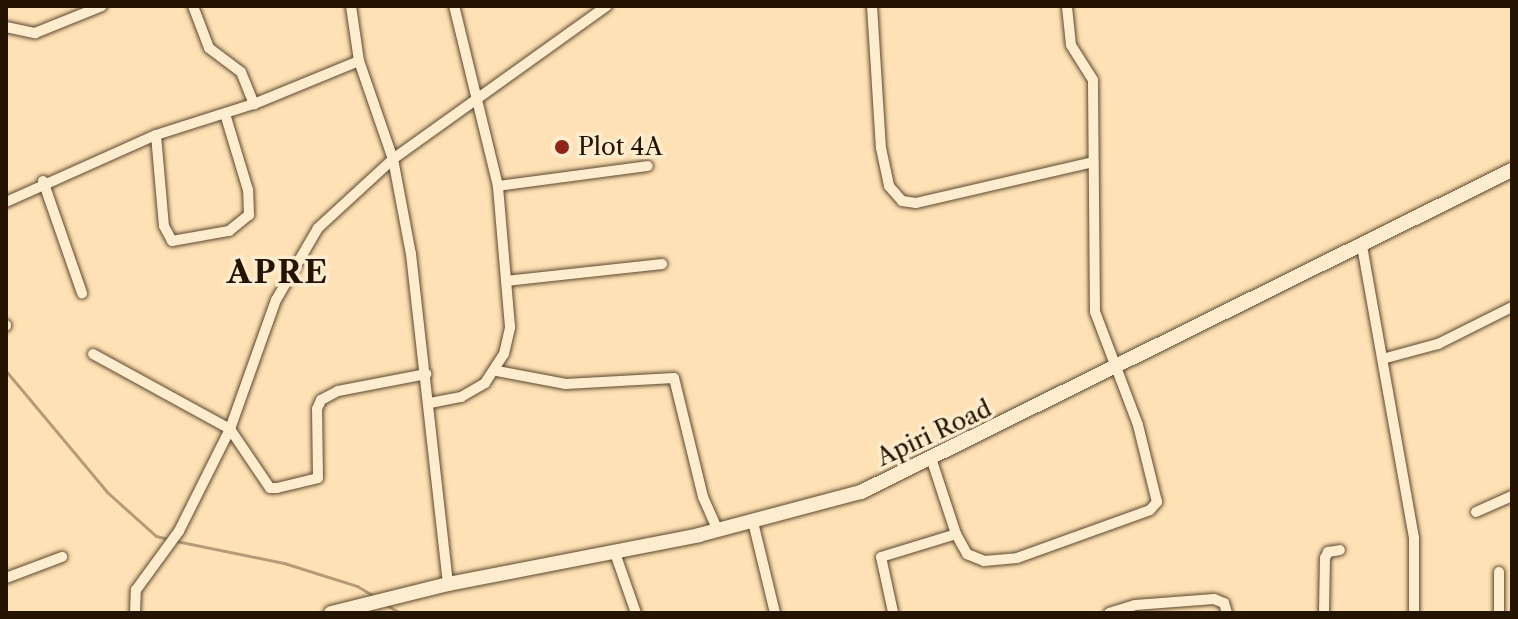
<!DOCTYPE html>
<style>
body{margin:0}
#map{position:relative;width:1518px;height:619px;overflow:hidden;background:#fee1b4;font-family:"Libre Caslon Text",serif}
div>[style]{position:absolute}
.stream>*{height:3px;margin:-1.5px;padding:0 1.5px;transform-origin:1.5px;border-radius:1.5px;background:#b59b78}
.roads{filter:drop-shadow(0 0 2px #5c472f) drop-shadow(0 0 2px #5c472f)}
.street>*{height:10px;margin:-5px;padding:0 5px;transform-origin:5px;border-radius:5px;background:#feecce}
.secondary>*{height:14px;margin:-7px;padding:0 7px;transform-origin:7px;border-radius:7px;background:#feecce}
.dots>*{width:22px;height:22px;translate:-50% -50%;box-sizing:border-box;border:4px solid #feecce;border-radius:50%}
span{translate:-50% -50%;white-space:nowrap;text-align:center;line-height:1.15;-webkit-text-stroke:7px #feecce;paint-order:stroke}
.poi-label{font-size:24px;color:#261403}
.left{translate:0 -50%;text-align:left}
.street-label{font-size:24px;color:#261403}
.district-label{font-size:32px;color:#261403;font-weight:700;letter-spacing:2px}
.frame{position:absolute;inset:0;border:8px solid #261403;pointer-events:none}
</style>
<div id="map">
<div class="stream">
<i style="left:6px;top:371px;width:158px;rotate:50.1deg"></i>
<i style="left:107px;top:492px;width:66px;rotate:41.9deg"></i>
<i style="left:156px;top:536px;width:12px;rotate:14deg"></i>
<i style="left:176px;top:541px;width:110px;rotate:11.5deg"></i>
<i style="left:284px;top:563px;width:77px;rotate:17.5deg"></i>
<i style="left:357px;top:586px;width:21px;rotate:31deg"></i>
<i style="left:388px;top:606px;width:14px;rotate:30deg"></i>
</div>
<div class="roads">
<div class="street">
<i style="left:193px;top:6px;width:45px;rotate:69.1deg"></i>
<i style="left:209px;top:48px;width:40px;rotate:37deg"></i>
<i style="left:241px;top:72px;width:35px;rotate:68deg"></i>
<i style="left:351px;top:6px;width:56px;rotate:81.7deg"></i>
<i style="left:359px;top:61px;width:104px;rotate:70.9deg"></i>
<i style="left:393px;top:159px;width:97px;rotate:79.3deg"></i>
<i style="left:411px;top:254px;width:332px;rotate:83.6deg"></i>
<i style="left:872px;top:6px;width:142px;rotate:86.4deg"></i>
<i style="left:881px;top:148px;width:39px;rotate:78deg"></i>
<i style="left:889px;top:186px;width:20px;rotate:49deg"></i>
<i style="left:902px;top:201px;width:14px;rotate:8deg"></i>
<i style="left:916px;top:203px;width:182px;rotate:-13deg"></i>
<i style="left:6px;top:27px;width:30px;rotate:12deg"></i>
<i style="left:35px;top:33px;width:72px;rotate:-21.9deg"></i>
<i style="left:156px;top:135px;width:91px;rotate:85deg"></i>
<i style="left:164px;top:226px;width:17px;rotate:62deg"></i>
<i style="left:172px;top:241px;width:58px;rotate:-10deg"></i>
<i style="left:229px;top:231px;width:26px;rotate:-39deg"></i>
<i style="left:249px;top:215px;width:25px;rotate:-92deg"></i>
<i style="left:248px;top:190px;width:79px;rotate:-106.8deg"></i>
<i style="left:43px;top:181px;width:119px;rotate:70.8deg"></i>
<i style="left:498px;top:186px;width:151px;rotate:-7.6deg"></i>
<i style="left:6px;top:202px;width:164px;rotate:-24.1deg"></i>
<i style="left:156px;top:135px;width:103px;rotate:-17.6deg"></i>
<i style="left:254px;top:104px;width:113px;rotate:-22.3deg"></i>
<i style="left:1362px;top:246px;width:297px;rotate:79.9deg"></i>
<i style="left:1414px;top:538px;width:75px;rotate:90deg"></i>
<i style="left:506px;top:281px;width:157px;rotate:-6.2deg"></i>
<i style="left:6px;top:325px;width:1px;rotate:90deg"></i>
<i style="left:93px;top:354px;width:156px;rotate:28.7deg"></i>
<i style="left:230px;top:429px;width:71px;rotate:55.9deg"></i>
<i style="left:270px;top:488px;width:7px"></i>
<i style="left:277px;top:488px;width:42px;rotate:-13.7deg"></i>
<i style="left:318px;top:478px;width:69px;rotate:-90.8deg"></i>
<i style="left:317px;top:409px;width:10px;rotate:-66deg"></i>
<i style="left:321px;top:400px;width:19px;rotate:-28deg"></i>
<i style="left:338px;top:391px;width:90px;rotate:-10.9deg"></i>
<i style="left:1386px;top:358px;width:54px;rotate:-15.1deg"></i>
<i style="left:1438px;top:344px;width:83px;rotate:-26.6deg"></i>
<i style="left:497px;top:371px;width:70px;rotate:10.7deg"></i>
<i style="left:566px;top:384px;width:108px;rotate:-3.2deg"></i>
<i style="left:674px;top:378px;width:122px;rotate:76.3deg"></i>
<i style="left:703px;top:497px;width:36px;rotate:66deg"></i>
<i style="left:430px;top:403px;width:32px;rotate:-11deg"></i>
<i style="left:461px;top:397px;width:28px;rotate:-30deg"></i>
<i style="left:485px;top:383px;width:35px;rotate:-57deg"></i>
<i style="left:504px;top:354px;width:28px;rotate:-77deg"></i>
<i style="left:510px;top:327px;width:142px;rotate:-94.9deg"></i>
<i style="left:498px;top:186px;width:185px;rotate:-103.7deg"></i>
<i style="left:932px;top:461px;width:77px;rotate:71.8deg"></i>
<i style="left:956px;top:534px;width:23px;rotate:61deg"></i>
<i style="left:967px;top:554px;width:18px;rotate:22deg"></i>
<i style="left:984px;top:561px;width:33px;rotate:-5deg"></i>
<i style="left:1017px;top:558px;width:141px;rotate:-19.8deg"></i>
<i style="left:1150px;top:510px;width:11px;rotate:-49deg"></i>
<i style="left:1157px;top:502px;width:79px;rotate:-103.9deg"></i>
<i style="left:1138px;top:425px;width:121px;rotate:-110.8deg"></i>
<i style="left:1095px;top:312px;width:232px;rotate:-90.5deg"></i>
<i style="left:1093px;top:80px;width:41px;rotate:-122.2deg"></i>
<i style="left:1071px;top:45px;width:39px;rotate:-96deg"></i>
<i style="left:1476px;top:512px;width:39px;rotate:-24deg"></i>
<i style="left:753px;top:522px;width:94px;rotate:76.4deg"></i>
<i style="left:615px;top:553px;width:64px;rotate:70.7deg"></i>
<i style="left:6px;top:578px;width:60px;rotate:-20.6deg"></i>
<i style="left:893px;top:612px;width:56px;rotate:-102.3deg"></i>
<i style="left:881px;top:557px;width:78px;rotate:-17deg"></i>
<i style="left:135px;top:613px;width:23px;rotate:-88deg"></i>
<i style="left:136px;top:590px;width:73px;rotate:-53.9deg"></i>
<i style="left:179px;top:531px;width:114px;rotate:-63.4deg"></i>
<i style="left:230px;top:429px;width:137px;rotate:-70.4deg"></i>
<i style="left:276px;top:300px;width:83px;rotate:-59.7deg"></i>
<i style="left:318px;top:228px;width:102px;rotate:-42.6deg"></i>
<i style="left:393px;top:159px;width:263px;rotate:-35.6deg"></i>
<i style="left:1109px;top:613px;width:27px;rotate:-17deg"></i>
<i style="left:1135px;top:605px;width:79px;rotate:-4.3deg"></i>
<i style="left:1214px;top:599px;width:11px;rotate:22deg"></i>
<i style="left:1224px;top:603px;width:10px;rotate:73deg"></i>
<i style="left:1324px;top:613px;width:55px;rotate:-89deg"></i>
<i style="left:1325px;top:558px;width:7px;rotate:-63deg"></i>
<i style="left:1328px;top:552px;width:12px;rotate:-9deg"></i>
<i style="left:1499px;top:613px;width:41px;rotate:-90deg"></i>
</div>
<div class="secondary">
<i style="left:331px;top:613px;width:121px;rotate:-13.9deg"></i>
<i style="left:448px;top:584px;width:256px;rotate:-11deg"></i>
<i style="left:699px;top:535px;width:168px;rotate:-14.9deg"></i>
<i style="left:861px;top:492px;width:726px;rotate:-26.32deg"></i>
</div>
</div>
<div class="dots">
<i style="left:562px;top:147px;background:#8f2418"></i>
</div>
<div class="poi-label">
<span class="left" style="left:578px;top:147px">Plot 4A</span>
</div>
<div class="street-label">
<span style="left:934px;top:433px;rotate:-25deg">Apiri Road</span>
</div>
<div class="district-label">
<span style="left:278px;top:272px">APRE</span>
</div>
<div class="frame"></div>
</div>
